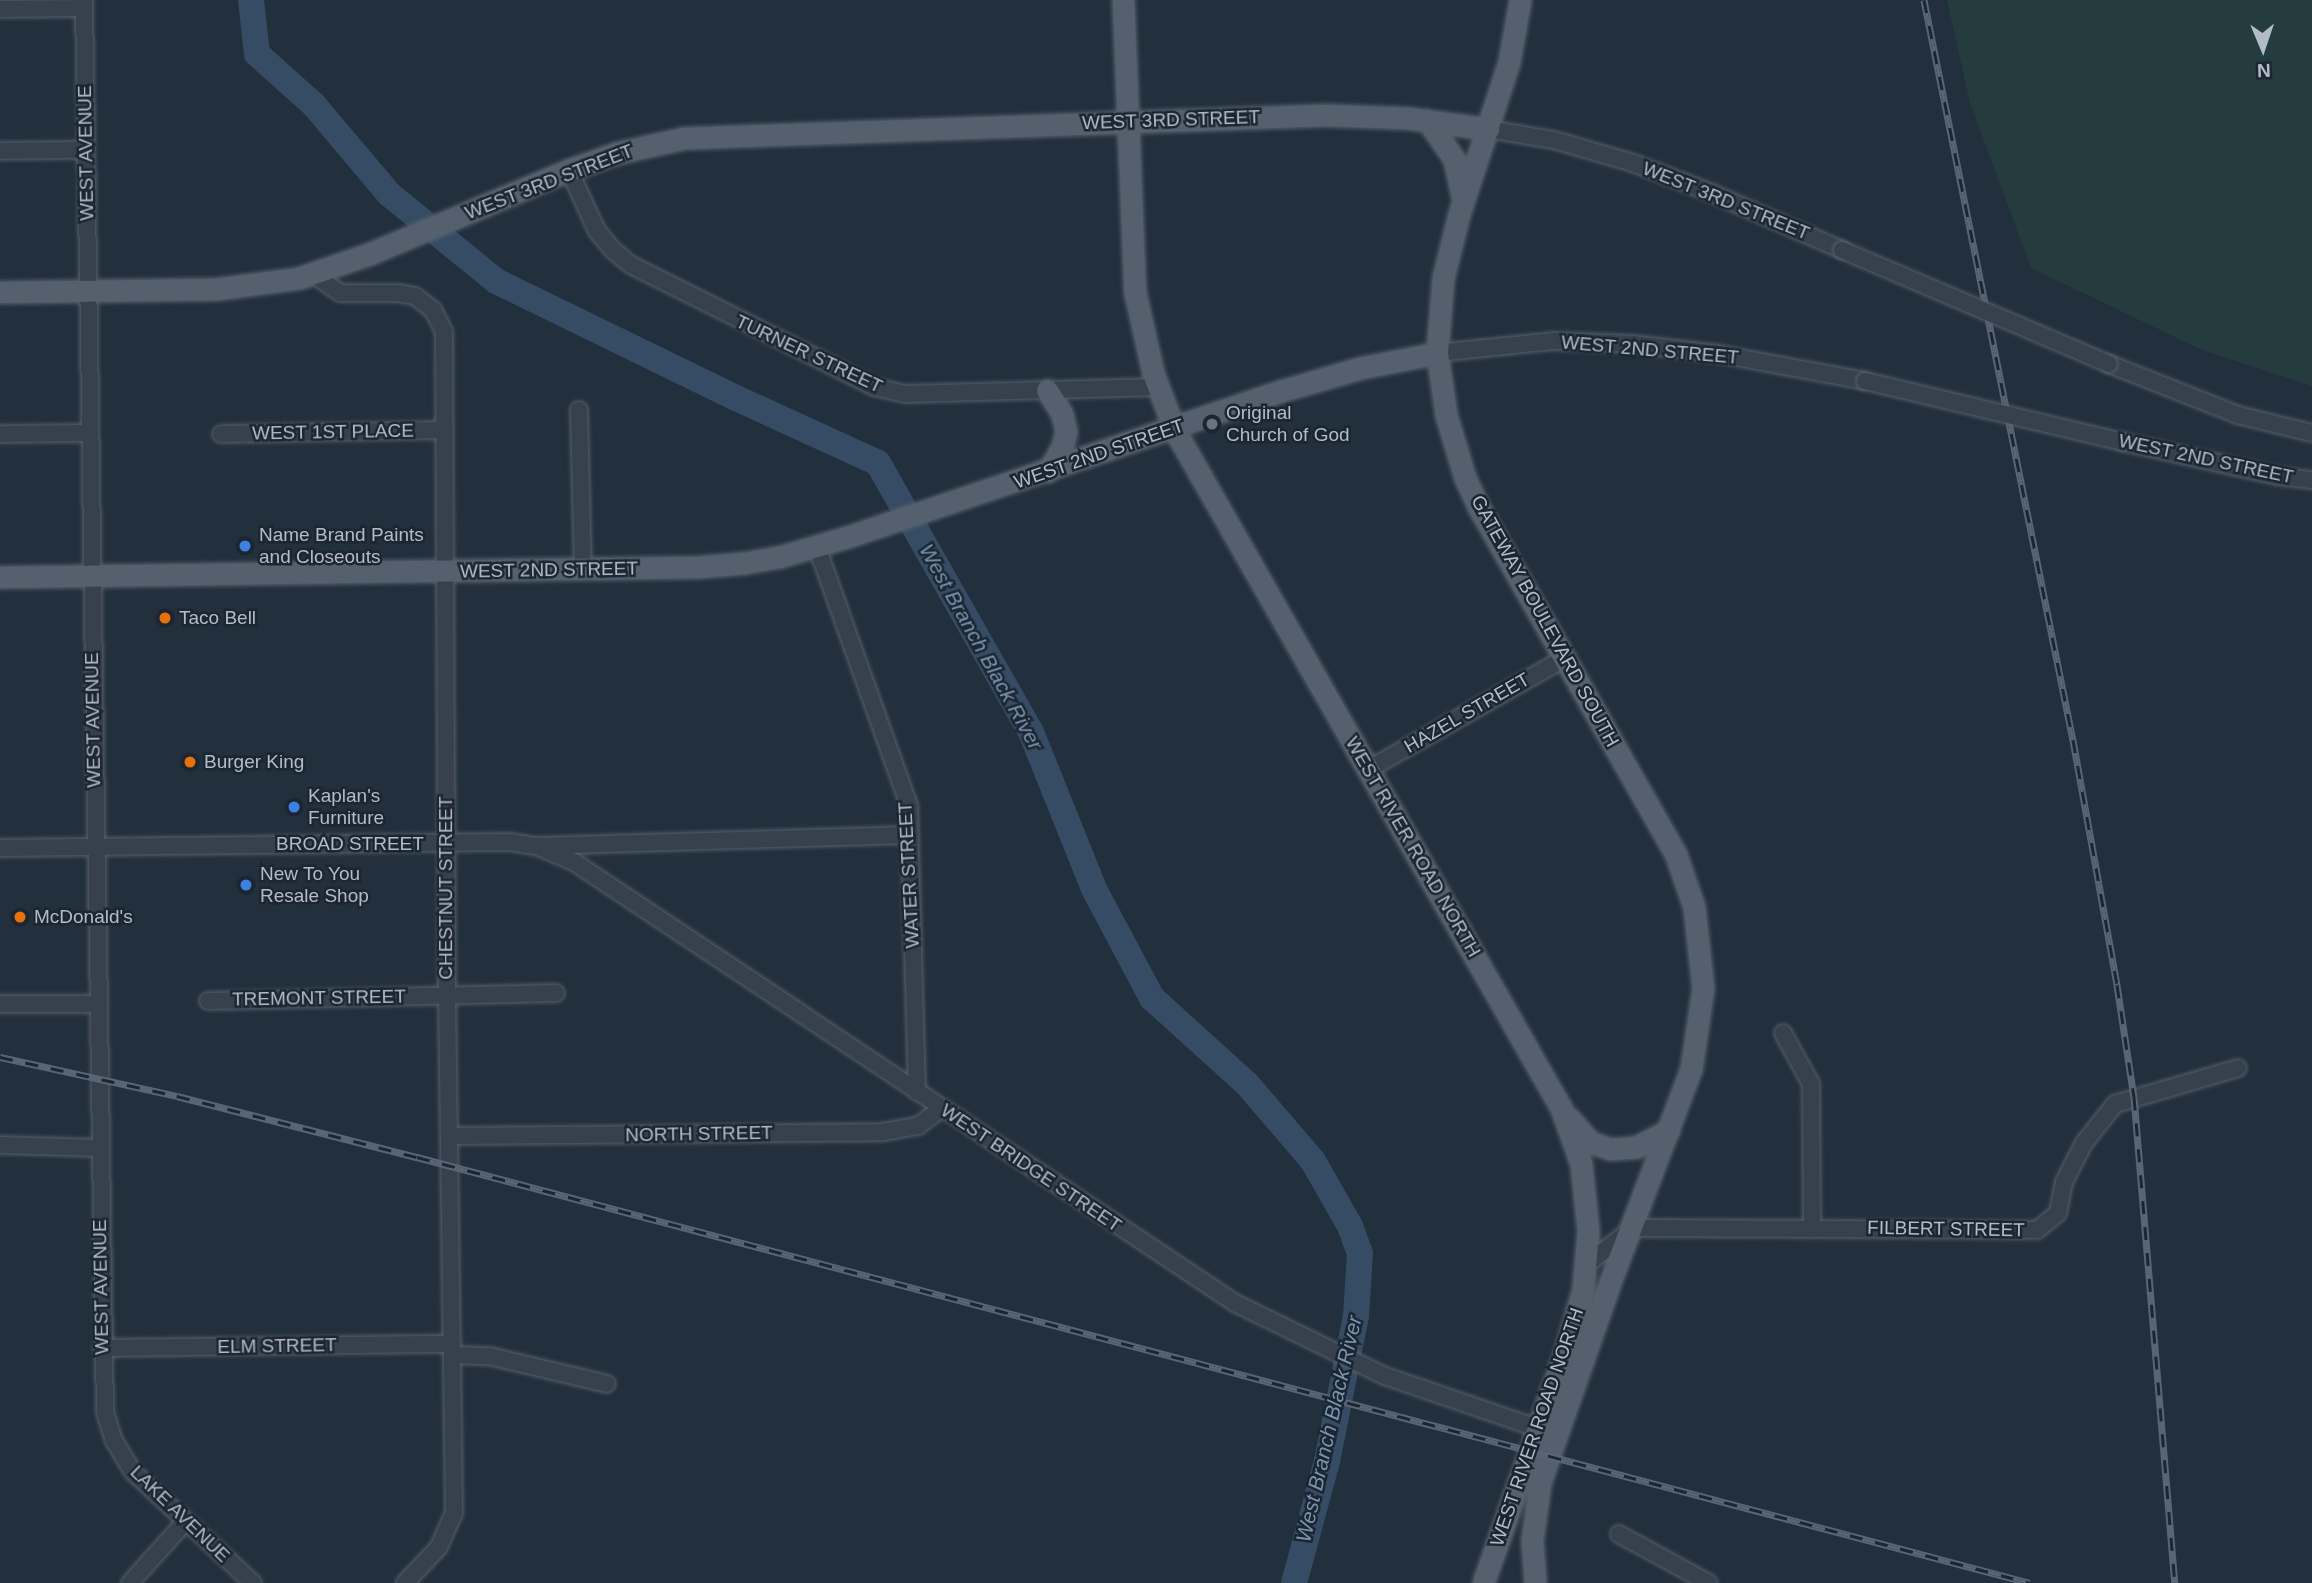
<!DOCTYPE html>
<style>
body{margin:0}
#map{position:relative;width:2312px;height:1583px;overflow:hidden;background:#222f3d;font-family:Arial,sans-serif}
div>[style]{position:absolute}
.green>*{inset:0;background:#243c3e}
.river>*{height:26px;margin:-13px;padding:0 13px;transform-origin:13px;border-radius:13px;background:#354c64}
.roads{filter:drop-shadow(0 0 2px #545f6b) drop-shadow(0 0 2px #545f6b)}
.minor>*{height:16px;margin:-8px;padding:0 8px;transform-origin:8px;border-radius:8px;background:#36414d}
.major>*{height:21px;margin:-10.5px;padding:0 10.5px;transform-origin:10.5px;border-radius:10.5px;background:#54606d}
.rail>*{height:7px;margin-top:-3.5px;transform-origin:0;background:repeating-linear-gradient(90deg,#1c2632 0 13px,#586574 0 26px);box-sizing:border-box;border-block:2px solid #586574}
.bridges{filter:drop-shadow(0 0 2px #545f6b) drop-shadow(0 0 2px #545f6b)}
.minor-bridge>*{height:16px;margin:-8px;padding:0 8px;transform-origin:8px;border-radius:8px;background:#36414d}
.dots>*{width:19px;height:19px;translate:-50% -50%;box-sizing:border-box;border:4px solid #1c2632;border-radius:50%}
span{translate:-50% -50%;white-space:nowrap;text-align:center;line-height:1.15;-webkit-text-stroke:5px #1c2632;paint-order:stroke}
.street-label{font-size:19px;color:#b2bcc8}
.poi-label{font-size:19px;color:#b2bcc8}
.left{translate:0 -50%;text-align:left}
.water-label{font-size:21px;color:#7994b1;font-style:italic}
.north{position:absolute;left:2228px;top:14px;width:70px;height:70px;-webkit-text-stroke:5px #1c2632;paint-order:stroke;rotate:178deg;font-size:19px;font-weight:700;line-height:28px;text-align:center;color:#b2bcc8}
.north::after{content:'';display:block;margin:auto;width:24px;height:32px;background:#b2bcc8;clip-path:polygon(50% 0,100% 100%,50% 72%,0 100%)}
</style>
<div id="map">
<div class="green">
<i style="clip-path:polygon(1947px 0,2312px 0,2312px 386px,2202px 350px,2031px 268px,1970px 103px)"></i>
</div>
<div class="river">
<i style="left:251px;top:0;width:54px;rotate:83.7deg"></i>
<i style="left:257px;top:54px;width:76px;rotate:41.8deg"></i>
<i style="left:314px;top:105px;width:116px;rotate:49.9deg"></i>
<i style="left:389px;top:194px;width:138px;rotate:39.1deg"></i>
<i style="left:496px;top:281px;width:267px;rotate:26deg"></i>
<i style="left:736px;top:398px;width:156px;rotate:24.6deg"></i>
<i style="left:878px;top:463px;width:309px;rotate:60.4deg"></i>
<i style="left:1031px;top:732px;width:169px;rotate:68.1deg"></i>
<i style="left:1094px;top:889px;width:123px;rotate:62deg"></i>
<i style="left:1152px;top:998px;width:128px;rotate:42.2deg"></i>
<i style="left:1247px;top:1084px;width:101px;rotate:49.4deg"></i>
<i style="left:1313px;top:1161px;width:75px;rotate:60.4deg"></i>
<i style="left:1350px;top:1226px;width:29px;rotate:70deg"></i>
<i style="left:1360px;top:1253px;width:63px;rotate:93.6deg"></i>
<i style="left:1356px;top:1316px;width:148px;rotate:101.3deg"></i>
<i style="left:1327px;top:1461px;width:126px;rotate:105.1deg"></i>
</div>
<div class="roads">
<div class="minor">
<i style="left:84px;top:0;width:1412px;rotate:89.15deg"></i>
<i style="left:105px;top:1412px;width:28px;rotate:73deg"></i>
<i style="left:113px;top:1439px;width:37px;rotate:59deg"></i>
<i style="left:132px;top:1471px;width:165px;rotate:42.8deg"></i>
<i style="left:0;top:9px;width:84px;rotate:-0.7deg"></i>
<i style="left:1488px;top:129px;width:67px;rotate:9.5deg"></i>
<i style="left:1554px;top:140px;width:82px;rotate:16.2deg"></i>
<i style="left:1633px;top:163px;width:87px;rotate:20.9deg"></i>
<i style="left:1714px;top:194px;width:140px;rotate:23.6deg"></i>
<i style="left:0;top:151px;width:85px;rotate:-0.7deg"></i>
<i style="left:569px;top:170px;width:67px;rotate:65.3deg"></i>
<i style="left:597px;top:231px;width:25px;rotate:50deg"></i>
<i style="left:613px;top:250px;width:23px;rotate:40deg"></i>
<i style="left:631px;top:265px;width:273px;rotate:26.6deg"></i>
<i style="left:875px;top:387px;width:31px;rotate:13deg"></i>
<i style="left:905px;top:394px;width:253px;rotate:-1.6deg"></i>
<i style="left:313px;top:274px;width:33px;rotate:35deg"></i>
<i style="left:340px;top:293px;width:57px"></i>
<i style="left:397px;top:293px;width:18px;rotate:9deg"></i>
<i style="left:415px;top:296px;width:23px;rotate:38deg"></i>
<i style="left:433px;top:310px;width:25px;rotate:63deg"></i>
<i style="left:444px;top:332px;width:664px;rotate:89.74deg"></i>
<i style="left:447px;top:996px;width:517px;rotate:89.22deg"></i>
<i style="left:454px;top:1513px;width:37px;rotate:114deg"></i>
<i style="left:439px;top:1547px;width:50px;rotate:133.4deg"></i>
<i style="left:1437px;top:353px;width:118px;rotate:-5.9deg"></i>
<i style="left:1554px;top:341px;width:79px;rotate:2.2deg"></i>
<i style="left:1633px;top:344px;width:87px;rotate:6.6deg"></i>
<i style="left:1719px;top:354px;width:148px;rotate:10.5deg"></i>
<i style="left:2109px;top:364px;width:139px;rotate:21.6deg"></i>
<i style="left:2238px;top:415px;width:76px;rotate:13.7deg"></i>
<i style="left:579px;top:410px;width:159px;rotate:88.6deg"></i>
<i style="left:0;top:434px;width:89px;rotate:-0.6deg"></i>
<i style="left:221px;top:434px;width:223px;rotate:-1deg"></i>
<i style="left:2123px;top:442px;width:159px;rotate:12.4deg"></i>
<i style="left:2278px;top:476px;width:34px;rotate:7deg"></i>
<i style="left:817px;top:547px;width:275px;rotate:70.4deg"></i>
<i style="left:909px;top:806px;width:286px;rotate:88.4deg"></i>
<i style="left:1369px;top:769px;width:225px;rotate:-29.5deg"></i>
<i style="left:536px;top:846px;width:41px;rotate:22.8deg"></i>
<i style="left:574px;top:862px;width:795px;rotate:33.71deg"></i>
<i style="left:1235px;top:1303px;width:167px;rotate:26deg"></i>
<i style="left:1385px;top:1376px;width:170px;rotate:18.9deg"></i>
<i style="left:0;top:848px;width:510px;rotate:-0.67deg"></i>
<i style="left:510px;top:842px;width:26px;rotate:9deg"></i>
<i style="left:536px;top:846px;width:374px;rotate:-1.7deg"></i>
<i style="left:208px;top:1001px;width:348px;rotate:-1.3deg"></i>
<i style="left:0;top:1004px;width:97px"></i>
<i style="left:1783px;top:1033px;width:58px;rotate:61.2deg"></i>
<i style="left:1811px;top:1084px;width:143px;rotate:89.6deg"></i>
<i style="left:449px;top:1136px;width:434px;rotate:-0.5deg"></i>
<i style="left:883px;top:1132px;width:36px;rotate:-10deg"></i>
<i style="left:918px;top:1126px;width:30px;rotate:-37deg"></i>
<i style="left:0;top:1145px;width:99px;rotate:1.7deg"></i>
<i style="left:1587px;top:1264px;width:58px;rotate:-38deg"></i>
<i style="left:1633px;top:1228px;width:404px;rotate:0.3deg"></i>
<i style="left:2037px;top:1230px;width:27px;rotate:-39deg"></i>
<i style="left:2058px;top:1213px;width:32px;rotate:-79deg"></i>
<i style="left:2064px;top:1182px;width:44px;rotate:-62.9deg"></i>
<i style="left:2084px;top:1143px;width:50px;rotate:-51.5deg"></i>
<i style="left:2115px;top:1104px;width:128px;rotate:-16.3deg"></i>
<i style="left:102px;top:1348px;width:350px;rotate:-0.7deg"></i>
<i style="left:452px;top:1355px;width:37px;rotate:2deg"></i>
<i style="left:489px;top:1356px;width:121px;rotate:13.3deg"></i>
<i style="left:1619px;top:1534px;width:102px;rotate:28.6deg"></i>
<i style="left:130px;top:1583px;width:82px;rotate:-48deg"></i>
</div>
<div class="major">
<i style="left:1123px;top:0;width:293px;rotate:87.7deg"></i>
<i style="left:1135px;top:293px;width:82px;rotate:77.3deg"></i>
<i style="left:1153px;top:373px;width:60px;rotate:69.4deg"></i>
<i style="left:1174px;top:429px;width:782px;rotate:60.32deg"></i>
<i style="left:1561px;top:1108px;width:59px;rotate:70.3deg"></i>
<i style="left:1581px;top:1164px;width:67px;rotate:84deg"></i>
<i style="left:1588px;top:1231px;width:58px;rotate:94.9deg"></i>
<i style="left:1583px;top:1289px;width:62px;rotate:105.8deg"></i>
<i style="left:1566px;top:1349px;width:248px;rotate:109.5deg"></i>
<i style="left:1520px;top:0;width:63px;rotate:100.1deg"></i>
<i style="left:1509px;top:62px;width:160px;rotate:108.2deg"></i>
<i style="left:1459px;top:214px;width:66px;rotate:104deg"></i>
<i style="left:1443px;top:278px;width:75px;rotate:94.6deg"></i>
<i style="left:1437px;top:353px;width:63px;rotate:81.7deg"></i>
<i style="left:1446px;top:415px;width:66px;rotate:73.2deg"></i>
<i style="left:1465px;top:478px;width:33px;rotate:65deg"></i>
<i style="left:1479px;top:508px;width:399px;rotate:60.4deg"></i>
<i style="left:1676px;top:855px;width:55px;rotate:70.9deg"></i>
<i style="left:1694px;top:907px;width:81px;rotate:83.7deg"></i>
<i style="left:1703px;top:988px;width:82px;rotate:98.4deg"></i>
<i style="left:1691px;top:1069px;width:219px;rotate:110.8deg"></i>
<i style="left:1613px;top:1274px;width:221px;rotate:109.3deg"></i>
<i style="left:1540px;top:1483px;width:58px;rotate:98deg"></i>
<i style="left:1532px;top:1540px;width:43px;rotate:86deg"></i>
<i style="left:1427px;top:120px;width:47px;rotate:55.3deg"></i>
<i style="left:1454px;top:159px;width:42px;rotate:77.6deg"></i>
<i style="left:0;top:292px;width:216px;rotate:-0.8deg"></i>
<i style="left:216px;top:289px;width:84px;rotate:-7.5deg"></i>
<i style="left:299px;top:278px;width:74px;rotate:-18.9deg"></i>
<i style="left:369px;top:254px;width:217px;rotate:-22.8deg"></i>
<i style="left:569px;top:170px;width:51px;rotate:-19.5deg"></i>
<i style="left:617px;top:153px;width:69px;rotate:-12.6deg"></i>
<i style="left:684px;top:138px;width:641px;rotate:-2.05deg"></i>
<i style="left:1325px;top:115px;width:82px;rotate:2.1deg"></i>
<i style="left:1407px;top:118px;width:82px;rotate:7.7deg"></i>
<i style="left:1047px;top:390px;width:28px;rotate:58deg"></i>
<i style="left:1062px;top:414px;width:18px;rotate:77deg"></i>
<i style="left:1066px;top:432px;width:16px;rotate:105deg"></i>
<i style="left:1062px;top:447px;width:28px;rotate:120deg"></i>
<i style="left:0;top:577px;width:698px;rotate:-0.82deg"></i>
<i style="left:698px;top:567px;width:46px;rotate:-5deg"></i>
<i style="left:744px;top:563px;width:36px;rotate:-10deg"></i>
<i style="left:779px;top:557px;width:71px;rotate:-16.4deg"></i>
<i style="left:847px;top:537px;width:458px;rotate:-18.6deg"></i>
<i style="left:1281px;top:391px;width:82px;rotate:-16.2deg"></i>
<i style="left:1360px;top:368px;width:78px;rotate:-11deg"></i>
<i style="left:1569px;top:1118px;width:32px;rotate:49deg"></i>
<i style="left:1590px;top:1142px;width:21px;rotate:19deg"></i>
<i style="left:1610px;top:1149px;width:26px;rotate:-4deg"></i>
<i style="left:1636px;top:1147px;width:37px;rotate:-27deg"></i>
</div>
</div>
<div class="rail">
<i style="left:1924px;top:0;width:755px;rotate:78.62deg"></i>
<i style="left:2073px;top:740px;width:249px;rotate:79.8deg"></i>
<i style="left:2117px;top:985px;width:113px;rotate:81.4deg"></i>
<i style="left:2134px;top:1097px;width:488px;rotate:85.2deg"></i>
<i style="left:0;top:1057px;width:181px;rotate:12.4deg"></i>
<i style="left:177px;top:1096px;width:248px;rotate:14.3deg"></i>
<i style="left:417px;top:1157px;width:1668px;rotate:14.79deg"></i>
</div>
<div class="bridges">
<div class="minor-bridge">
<i style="left:1842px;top:250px;width:290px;rotate:23.1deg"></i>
<i style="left:1865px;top:381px;width:265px;rotate:13.3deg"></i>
</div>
</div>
<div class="dots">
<i style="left:1212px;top:424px;background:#6b7280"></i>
<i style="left:245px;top:546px;background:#3f7fe0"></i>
<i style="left:165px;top:618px;background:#e8710a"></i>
<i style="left:190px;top:762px;background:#e8710a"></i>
<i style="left:294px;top:807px;background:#3f7fe0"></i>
<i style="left:246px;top:885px;background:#3f7fe0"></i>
<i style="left:20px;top:917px;background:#e8710a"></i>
</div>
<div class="street-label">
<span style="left:1171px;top:120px;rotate:-2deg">WEST 3RD STREET</span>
<span style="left:86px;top:153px;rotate:-91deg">WEST AVENUE</span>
<span style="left:549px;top:182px;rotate:-21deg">WEST 3RD STREET</span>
<span style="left:1726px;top:201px;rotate:22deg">WEST 3RD STREET</span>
<span style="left:1650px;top:350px;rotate:5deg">WEST 2ND STREET</span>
<span style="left:809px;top:354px;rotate:25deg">TURNER STREET</span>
<span style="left:333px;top:432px;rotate:-1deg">WEST 1ST PLACE</span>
<span style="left:1099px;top:454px;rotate:-19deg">WEST 2ND STREET</span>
<span style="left:2206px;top:459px;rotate:12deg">WEST 2ND STREET</span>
<span style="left:549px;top:570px;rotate:-1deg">WEST 2ND STREET</span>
<span style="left:1545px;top:621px;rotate:61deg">GATEWAY BOULEVARD SOUTH</span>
<span style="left:1467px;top:713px;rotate:-30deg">HAZEL STREET</span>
<span style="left:93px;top:720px;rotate:-91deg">WEST AVENUE</span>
<span style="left:350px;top:844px">BROAD STREET</span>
<span style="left:1413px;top:847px;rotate:60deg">WEST RIVER ROAD NORTH</span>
<span style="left:909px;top:875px;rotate:-93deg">WATER STREET</span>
<span style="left:446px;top:888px;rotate:-90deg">CHESTNUT STREET</span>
<span style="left:319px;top:998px;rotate:-1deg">TREMONT STREET</span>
<span style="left:699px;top:1134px;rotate:-1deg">NORTH STREET</span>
<span style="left:1031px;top:1168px;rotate:34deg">WEST BRIDGE STREET</span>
<span style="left:1946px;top:1229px;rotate:1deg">FILBERT STREET</span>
<span style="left:101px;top:1287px;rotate:-91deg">WEST AVENUE</span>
<span style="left:277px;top:1346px;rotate:-1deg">ELM STREET</span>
<span style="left:1537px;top:1427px;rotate:-71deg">WEST RIVER ROAD NORTH</span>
<span style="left:180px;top:1514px;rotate:44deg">LAKE AVENUE</span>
</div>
<div class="poi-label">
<span class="left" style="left:1226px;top:424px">Original<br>Church of God</span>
<span class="left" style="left:259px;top:546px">Name Brand Paints<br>and Closeouts</span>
<span class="left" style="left:179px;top:618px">Taco Bell</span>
<span class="left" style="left:204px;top:762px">Burger King</span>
<span class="left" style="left:308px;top:807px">Kaplan's<br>Furniture</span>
<span class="left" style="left:260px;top:885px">New To You<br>Resale Shop</span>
<span class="left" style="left:34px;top:917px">McDonald's</span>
</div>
<div class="water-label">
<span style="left:981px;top:647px;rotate:61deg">West Branch Black River</span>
<span style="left:1329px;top:1429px;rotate:-77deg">West Branch Black River</span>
</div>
<div class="north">N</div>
</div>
